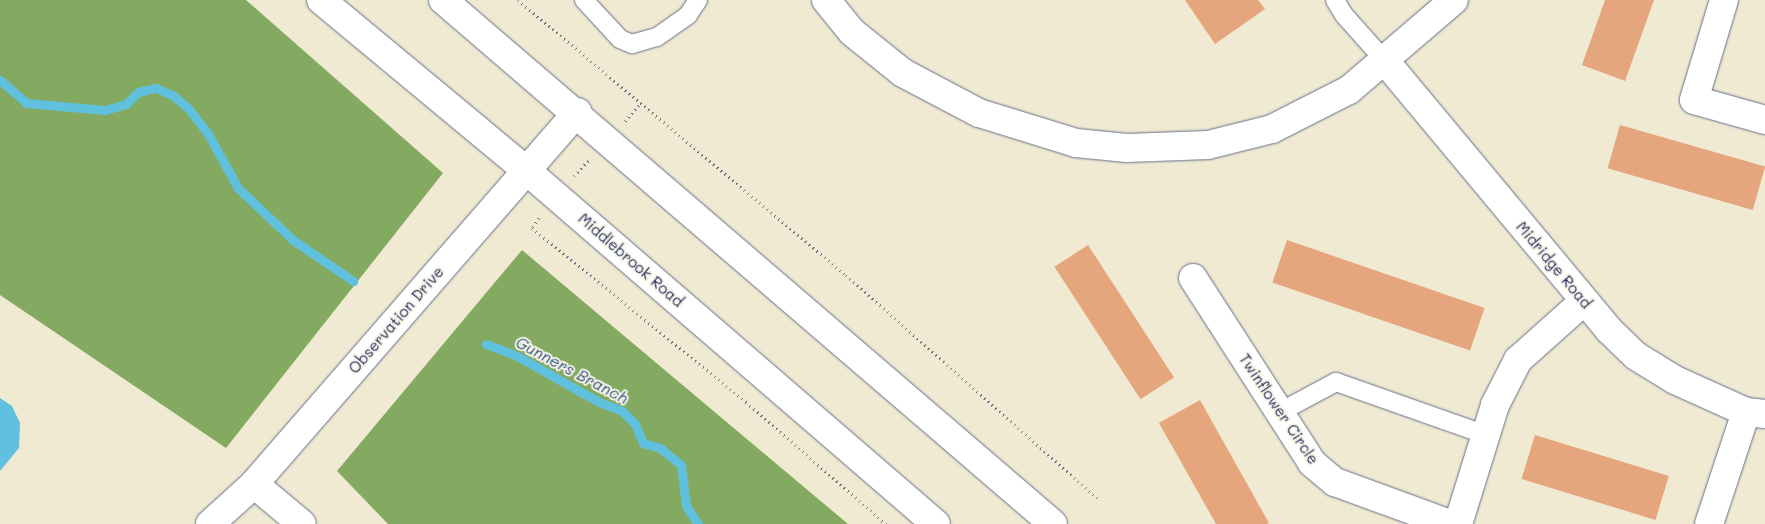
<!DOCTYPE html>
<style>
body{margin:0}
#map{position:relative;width:1765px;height:524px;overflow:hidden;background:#f0ead3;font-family:Mali,sans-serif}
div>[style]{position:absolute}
.forest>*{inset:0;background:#83aa60}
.water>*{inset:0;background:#60c1de}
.stream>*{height:9px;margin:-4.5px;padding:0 4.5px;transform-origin:4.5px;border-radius:4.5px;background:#60c1de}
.building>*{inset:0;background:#e5a57d;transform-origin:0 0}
.path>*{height:3px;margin-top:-1.5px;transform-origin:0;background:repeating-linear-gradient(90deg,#667087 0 1px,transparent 0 5px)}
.roads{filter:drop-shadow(0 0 1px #667087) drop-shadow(0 0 1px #667087)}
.service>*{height:18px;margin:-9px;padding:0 9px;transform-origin:9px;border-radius:9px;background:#fff}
.minor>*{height:28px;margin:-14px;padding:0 14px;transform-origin:14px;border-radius:14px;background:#fff}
.tertiary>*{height:28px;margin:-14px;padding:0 14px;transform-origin:14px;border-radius:14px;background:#fff}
.primary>*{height:28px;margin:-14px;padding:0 14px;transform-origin:14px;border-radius:14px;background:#fff}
span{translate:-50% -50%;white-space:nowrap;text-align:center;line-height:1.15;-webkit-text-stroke:4px #f7f3e8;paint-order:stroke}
.street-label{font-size:15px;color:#1b2f5e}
.water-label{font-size:16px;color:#2c547e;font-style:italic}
</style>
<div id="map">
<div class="forest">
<i style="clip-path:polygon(0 0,246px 0,443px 173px,226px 448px,0 295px)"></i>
<i style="clip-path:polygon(522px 250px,848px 524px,388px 524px,337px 471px)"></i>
</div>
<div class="water">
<i style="clip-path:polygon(0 398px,12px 406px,20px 423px,19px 448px,0 471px)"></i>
</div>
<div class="stream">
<i style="left:0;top:80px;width:35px;rotate:41deg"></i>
<i style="left:26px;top:103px;width:79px;rotate:5.1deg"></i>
<i style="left:105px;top:110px;width:22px;rotate:-16deg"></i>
<i style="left:126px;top:104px;width:17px;rotate:-45deg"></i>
<i style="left:138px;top:92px;width:18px;rotate:-13deg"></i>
<i style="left:156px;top:88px;width:20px;rotate:24deg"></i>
<i style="left:174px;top:96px;width:18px;rotate:41deg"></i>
<i style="left:188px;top:108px;width:31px;rotate:52deg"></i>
<i style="left:207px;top:132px;width:64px;rotate:61deg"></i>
<i style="left:238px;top:188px;width:76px;rotate:43.4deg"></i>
<i style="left:293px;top:240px;width:73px;rotate:34.3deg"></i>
<i style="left:486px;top:344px;width:33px;rotate:21deg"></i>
<i style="left:517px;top:356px;width:94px;rotate:29.3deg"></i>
<i style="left:599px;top:402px;width:25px;rotate:21deg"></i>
<i style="left:622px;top:411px;width:18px;rotate:45deg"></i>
<i style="left:635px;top:424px;width:21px;rotate:67deg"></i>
<i style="left:643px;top:443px;width:18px;rotate:16deg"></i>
<i style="left:660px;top:448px;width:27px;rotate:39deg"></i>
<i style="left:681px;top:465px;width:41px;rotate:83deg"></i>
<i style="left:686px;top:506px;width:22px;rotate:56deg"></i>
</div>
<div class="building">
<i style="clip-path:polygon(1185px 0,1258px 0,1265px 9px,1215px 44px)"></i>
<i style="clip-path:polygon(1605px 0,1654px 0,1625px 81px,1582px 65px)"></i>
<i style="left:1620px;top:125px;width:151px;height:45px;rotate:16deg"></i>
<i style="left:1287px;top:240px;width:209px;height:45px;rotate:19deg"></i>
<i style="left:1088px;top:245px;width:158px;height:40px;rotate:57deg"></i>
<i style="clip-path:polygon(1200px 400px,1269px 523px,1267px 524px,1216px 524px,1159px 423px)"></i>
<i style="left:1535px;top:435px;width:140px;height:46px;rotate:17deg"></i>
</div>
<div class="path">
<i style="left:518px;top:0;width:428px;rotate:40deg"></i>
<i style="left:846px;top:275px;width:339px;rotate:41.6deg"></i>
<i style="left:625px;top:121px;width:21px;rotate:-49deg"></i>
<i style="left:574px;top:176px;width:21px;rotate:-47deg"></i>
<i style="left:539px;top:218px;width:12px;rotate:125deg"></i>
<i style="left:532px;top:228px;width:276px;rotate:39.1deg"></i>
<i style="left:746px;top:402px;width:186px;rotate:41.1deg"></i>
</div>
<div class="roads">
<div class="service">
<i style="left:584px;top:0;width:53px;rotate:47.3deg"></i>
<i style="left:620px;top:39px;width:13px;rotate:23deg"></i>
<i style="left:632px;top:44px;width:26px;rotate:-16deg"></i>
<i style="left:657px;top:37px;width:38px;rotate:-35deg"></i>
<i style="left:688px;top:15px;width:18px;rotate:-56deg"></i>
<i style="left:1335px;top:0;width:17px;rotate:59deg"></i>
<i style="left:1344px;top:15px;width:62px;rotate:48.3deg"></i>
<i style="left:1280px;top:412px;width:64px;rotate:-28.2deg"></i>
<i style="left:1336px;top:382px;width:157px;rotate:19.4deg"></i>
</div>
<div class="minor">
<i style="left:826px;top:0;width:41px;rotate:50.9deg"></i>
<i style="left:852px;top:32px;width:65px;rotate:38.8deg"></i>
<i style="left:903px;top:73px;width:86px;rotate:27.8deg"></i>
<i style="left:979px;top:113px;width:102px;rotate:17.2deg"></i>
<i style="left:1076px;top:143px;width:51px;rotate:5.6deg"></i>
<i style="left:1127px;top:148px;width:81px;rotate:-2.1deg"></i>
<i style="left:1208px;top:145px;width:66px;rotate:-14deg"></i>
<i style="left:1272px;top:129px;width:86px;rotate:-26.9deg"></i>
<i style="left:1349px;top:90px;width:138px;rotate:-40.6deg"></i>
<i style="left:1724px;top:0;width:104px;rotate:106.7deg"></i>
<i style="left:1694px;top:100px;width:74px;rotate:15.7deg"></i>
<i style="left:1385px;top:61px;width:350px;rotate:50.2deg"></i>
<i style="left:1609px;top:330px;width:37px;rotate:44deg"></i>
<i style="left:1636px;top:356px;width:46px;rotate:31.6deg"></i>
<i style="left:1675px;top:380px;width:78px;rotate:24.3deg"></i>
<i style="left:1746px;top:412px;width:19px;rotate:6deg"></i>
<i style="left:1193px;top:278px;width:220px;rotate:57.2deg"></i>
<i style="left:1312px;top:463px;width:30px;rotate:40deg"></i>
<i style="left:1335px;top:482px;width:122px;rotate:20.1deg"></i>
<i style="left:254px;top:484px;width:62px;rotate:39.8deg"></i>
<i style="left:1458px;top:524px;width:125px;rotate:-72.7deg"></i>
<i style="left:1495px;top:405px;width:51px;rotate:-62.9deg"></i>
<i style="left:1518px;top:360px;width:89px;rotate:-41.8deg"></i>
<i style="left:1709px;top:524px;width:118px;rotate:-71.7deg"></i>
</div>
<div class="tertiary">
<i style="left:210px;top:524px;width:59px;rotate:-42.3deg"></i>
<i style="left:254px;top:484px;width:493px;rotate:-49deg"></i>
</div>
<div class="primary">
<i style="left:321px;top:0;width:268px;rotate:39.7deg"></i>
<i style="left:527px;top:171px;width:540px;rotate:40.8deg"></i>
<i style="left:443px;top:0;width:804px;rotate:40.66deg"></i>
</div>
</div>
<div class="street-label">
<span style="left:631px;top:260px;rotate:41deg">Middlebrook Road</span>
<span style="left:1554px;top:265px;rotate:50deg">Midridge Road</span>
<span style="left:396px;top:320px;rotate:-49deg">Observation Drive</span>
<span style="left:1279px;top:409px;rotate:56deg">Twinflower Circle</span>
</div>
<div class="water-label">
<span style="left:572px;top:370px;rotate:28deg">Gunners Branch</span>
</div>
</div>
